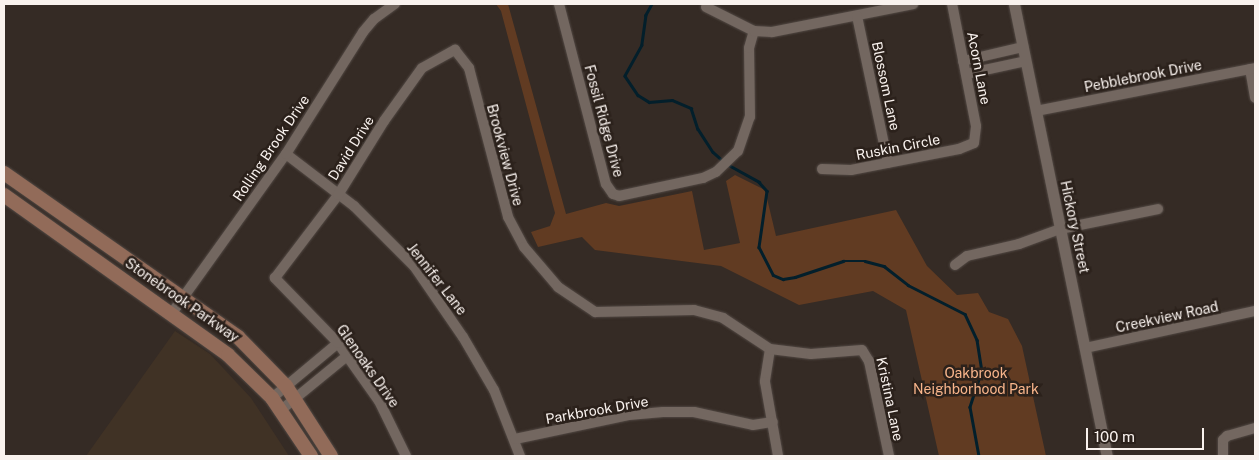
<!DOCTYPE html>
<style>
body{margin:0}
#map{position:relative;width:1259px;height:460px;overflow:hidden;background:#352b25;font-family:"Public Sans",sans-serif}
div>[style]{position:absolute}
.commercial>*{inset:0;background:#403225}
.green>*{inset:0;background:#613b22}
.stream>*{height:2.5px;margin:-1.25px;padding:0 1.25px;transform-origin:1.25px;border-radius:1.25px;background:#031f2b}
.roads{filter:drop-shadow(0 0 1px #524944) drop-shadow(0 0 1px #524944)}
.minor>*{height:10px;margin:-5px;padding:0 5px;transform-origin:5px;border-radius:5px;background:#736760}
.tertiary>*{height:11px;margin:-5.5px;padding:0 5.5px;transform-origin:5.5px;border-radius:5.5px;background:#736760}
.secondary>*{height:14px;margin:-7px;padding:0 7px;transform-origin:7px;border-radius:7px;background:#926b59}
span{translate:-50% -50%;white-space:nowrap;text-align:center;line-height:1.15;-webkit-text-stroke:5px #2b211b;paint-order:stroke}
.street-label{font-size:14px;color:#f9f2ee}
.park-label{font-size:14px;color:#f9b58b}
.frame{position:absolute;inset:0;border:5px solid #f9f2ee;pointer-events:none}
.scale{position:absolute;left:1086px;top:428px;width:118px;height:22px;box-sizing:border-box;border:2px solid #f9f2ee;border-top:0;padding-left:6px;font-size:15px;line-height:18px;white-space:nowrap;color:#f9f2ee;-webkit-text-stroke:4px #2b211b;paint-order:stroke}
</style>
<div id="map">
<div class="commercial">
<i style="clip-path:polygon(175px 331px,210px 354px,251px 398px,289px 456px,86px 456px)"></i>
</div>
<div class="green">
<i style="clip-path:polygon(496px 4px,508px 4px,566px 214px,606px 203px,619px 206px,692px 191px,704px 250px,740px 243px,726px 181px,735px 175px,765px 190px,776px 236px,896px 210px,927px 266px,957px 295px,978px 293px,989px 312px,1008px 319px,1022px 346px,1046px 456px,939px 456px,906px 310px,873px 291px,799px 305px,721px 266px,595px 250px,582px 237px,538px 247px,531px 232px,550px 226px,555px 213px,501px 11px)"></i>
</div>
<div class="stream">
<i style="left:652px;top:4px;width:13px;rotate:119deg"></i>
<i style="left:646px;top:15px;width:30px;rotate:98deg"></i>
<i style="left:642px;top:45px;width:35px;rotate:119deg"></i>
<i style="left:625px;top:76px;width:23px;rotate:56deg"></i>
<i style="left:638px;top:95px;width:13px;rotate:32deg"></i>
<i style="left:649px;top:102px;width:23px;rotate:-5deg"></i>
<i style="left:672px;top:100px;width:21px;rotate:23deg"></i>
<i style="left:691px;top:108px;width:22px;rotate:72deg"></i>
<i style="left:698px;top:129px;width:27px;rotate:57deg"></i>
<i style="left:713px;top:152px;width:13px;rotate:42deg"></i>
<i style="left:727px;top:164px;width:37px;rotate:29deg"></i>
<i style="left:759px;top:182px;width:12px;rotate:48deg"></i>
<i style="left:767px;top:191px;width:57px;rotate:98.1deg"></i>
<i style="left:759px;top:247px;width:31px;rotate:63deg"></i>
<i style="left:773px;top:275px;width:11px;rotate:22deg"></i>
<i style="left:783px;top:279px;width:12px;rotate:-9deg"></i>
<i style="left:795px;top:277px;width:51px;rotate:-18.4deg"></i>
<i style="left:843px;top:261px;width:22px"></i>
<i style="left:865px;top:261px;width:20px;rotate:15deg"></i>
<i style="left:884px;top:266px;width:31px;rotate:38deg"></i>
<i style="left:908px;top:285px;width:64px;rotate:27deg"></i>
<i style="left:965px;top:314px;width:29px;rotate:65deg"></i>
<i style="left:977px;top:340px;width:30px;rotate:81deg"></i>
<i style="left:982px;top:370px;width:39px;rotate:108deg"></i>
<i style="left:970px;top:407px;width:50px;rotate:79.6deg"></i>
</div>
<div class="roads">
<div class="minor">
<i style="left:559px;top:4px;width:186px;rotate:75.4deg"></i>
<i style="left:606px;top:184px;width:12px;rotate:55deg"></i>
<i style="left:613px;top:194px;width:6px;rotate:18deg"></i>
<i style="left:619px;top:196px;width:86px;rotate:-12.1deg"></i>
<i style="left:703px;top:178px;width:14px;rotate:-25deg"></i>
<i style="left:716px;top:172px;width:30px;rotate:-44deg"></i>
<i style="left:738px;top:151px;width:36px;rotate:-71deg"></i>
<i style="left:750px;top:117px;width:69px;rotate:-90.8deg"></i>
<i style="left:749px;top:48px;width:18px;rotate:-74deg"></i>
<i style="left:706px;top:7px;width:54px;rotate:26.6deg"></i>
<i style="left:754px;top:31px;width:18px;rotate:3deg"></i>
<i style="left:772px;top:32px;width:144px;rotate:-11.2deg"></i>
<i style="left:857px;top:16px;width:150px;rotate:78.1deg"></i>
<i style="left:963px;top:61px;width:62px;rotate:-13.1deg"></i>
<i style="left:1250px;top:69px;width:29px;rotate:80deg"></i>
<i style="left:966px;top:74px;width:61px;rotate:-12.2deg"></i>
<i style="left:1036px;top:111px;width:223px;rotate:-11.1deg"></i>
<i style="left:286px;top:154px;width:86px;rotate:37.4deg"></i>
<i style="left:354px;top:206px;width:85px;rotate:45deg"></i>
<i style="left:414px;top:266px;width:86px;rotate:55.4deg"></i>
<i style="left:463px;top:337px;width:61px;rotate:59.7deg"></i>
<i style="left:494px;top:390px;width:71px;rotate:68.5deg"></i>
<i style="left:822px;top:169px;width:29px;rotate:2deg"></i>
<i style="left:851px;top:170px;width:110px;rotate:-11deg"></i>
<i style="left:959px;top:149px;width:16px;rotate:-22deg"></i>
<i style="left:974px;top:143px;width:17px;rotate:-83deg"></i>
<i style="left:976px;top:126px;width:124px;rotate:-101.1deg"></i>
<i style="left:955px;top:265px;width:15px;rotate:-37deg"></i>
<i style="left:967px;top:256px;width:53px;rotate:-13deg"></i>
<i style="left:1019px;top:244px;width:44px;rotate:-20.1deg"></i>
<i style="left:1060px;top:229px;width:100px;rotate:-11.5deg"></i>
<i style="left:172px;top:313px;width:196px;rotate:-54.4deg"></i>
<i style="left:286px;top:154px;width:144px;rotate:-57.7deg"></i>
<i style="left:363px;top:32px;width:17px;rotate:-50deg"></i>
<i style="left:374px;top:19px;width:26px;rotate:-36deg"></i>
<i style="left:1085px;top:348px;width:174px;rotate:-12.3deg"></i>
<i style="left:770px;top:349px;width:33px;rotate:99deg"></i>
<i style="left:765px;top:382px;width:75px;rotate:80deg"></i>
<i style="left:272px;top:398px;width:86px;rotate:-39.8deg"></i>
<i style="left:281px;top:410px;width:85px;rotate:-39.3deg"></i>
<i style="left:515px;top:439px;width:116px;rotate:-11.9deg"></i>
<i style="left:629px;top:415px;width:34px;rotate:-5deg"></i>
<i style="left:663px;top:412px;width:31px"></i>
<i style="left:694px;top:412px;width:60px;rotate:12.4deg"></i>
<i style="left:753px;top:425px;width:20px;rotate:-9deg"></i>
<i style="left:406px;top:456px;width:61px;rotate:-116.1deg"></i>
<i style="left:379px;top:401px;width:71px;rotate:-125.3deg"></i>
<i style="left:338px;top:343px;width:91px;rotate:-134.1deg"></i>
<i style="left:275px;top:278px;width:104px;rotate:-52.8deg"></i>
<i style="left:338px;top:195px;width:87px;rotate:-58.1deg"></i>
<i style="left:384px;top:121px;width:65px;rotate:-54.4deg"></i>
<i style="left:422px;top:68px;width:38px;rotate:-29deg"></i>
<i style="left:455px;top:50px;width:23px;rotate:52deg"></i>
<i style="left:469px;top:68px;width:154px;rotate:75.3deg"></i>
<i style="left:508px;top:217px;width:34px;rotate:62deg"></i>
<i style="left:524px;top:247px;width:52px;rotate:49.6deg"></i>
<i style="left:558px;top:287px;width:45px;rotate:34deg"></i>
<i style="left:595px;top:312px;width:99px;rotate:-1.2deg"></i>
<i style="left:694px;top:310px;width:30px;rotate:15deg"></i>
<i style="left:723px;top:318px;width:56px;rotate:33.4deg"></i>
<i style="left:770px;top:349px;width:41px;rotate:7deg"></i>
<i style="left:811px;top:354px;width:51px;rotate:-4.5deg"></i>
<i style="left:862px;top:350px;width:13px;rotate:58deg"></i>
<i style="left:869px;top:361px;width:97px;rotate:78.1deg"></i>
<i style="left:1223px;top:456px;width:16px;rotate:-90deg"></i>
<i style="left:1223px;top:440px;width:6px;rotate:-45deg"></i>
<i style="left:1227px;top:436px;width:29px;rotate:-16deg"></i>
</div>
<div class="tertiary">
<i style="left:1014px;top:4px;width:461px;rotate:78.4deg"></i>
</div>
<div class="secondary">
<i style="left:4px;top:173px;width:286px;rotate:35deg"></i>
<i style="left:238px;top:337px;width:69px;rotate:45.6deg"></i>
<i style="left:286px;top:386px;width:83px;rotate:57.3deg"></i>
<i style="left:4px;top:195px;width:275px;rotate:35.5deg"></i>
<i style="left:228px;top:355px;width:62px;rotate:44.3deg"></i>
<i style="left:272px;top:398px;width:70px;rotate:56.1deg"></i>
</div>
</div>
<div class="street-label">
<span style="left:979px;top:68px;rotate:79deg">Acorn Lane</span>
<span style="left:1143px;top:76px;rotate:-11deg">Pebblebrook Drive</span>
<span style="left:886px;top:86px;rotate:78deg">Blossom Lane</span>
<span style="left:604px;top:121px;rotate:75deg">Fossil Ridge Drive</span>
<span style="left:898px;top:147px;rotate:-11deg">Ruskin Circle</span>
<span style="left:271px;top:148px;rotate:-56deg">Rolling Brook Drive</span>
<span style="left:351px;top:148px;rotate:-58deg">David Drive</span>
<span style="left:505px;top:155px;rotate:75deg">Brookview Drive</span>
<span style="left:1075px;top:227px;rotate:78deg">Hickory Street</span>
<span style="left:437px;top:279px;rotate:52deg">Jennifer Lane</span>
<span style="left:182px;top:300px;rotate:35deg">Stonebrook Parkway</span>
<span style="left:1167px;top:317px;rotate:-12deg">Creekview Road</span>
<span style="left:368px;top:366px;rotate:55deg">Glenoaks Drive</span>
<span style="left:890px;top:399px;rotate:78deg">Kristina Lane</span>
<span style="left:597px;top:410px;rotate:-10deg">Parkbrook Drive</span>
</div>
<div class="park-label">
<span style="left:976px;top:381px">Oakbrook<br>Neighborhood Park</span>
</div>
<div class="frame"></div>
<div class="scale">100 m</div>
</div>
